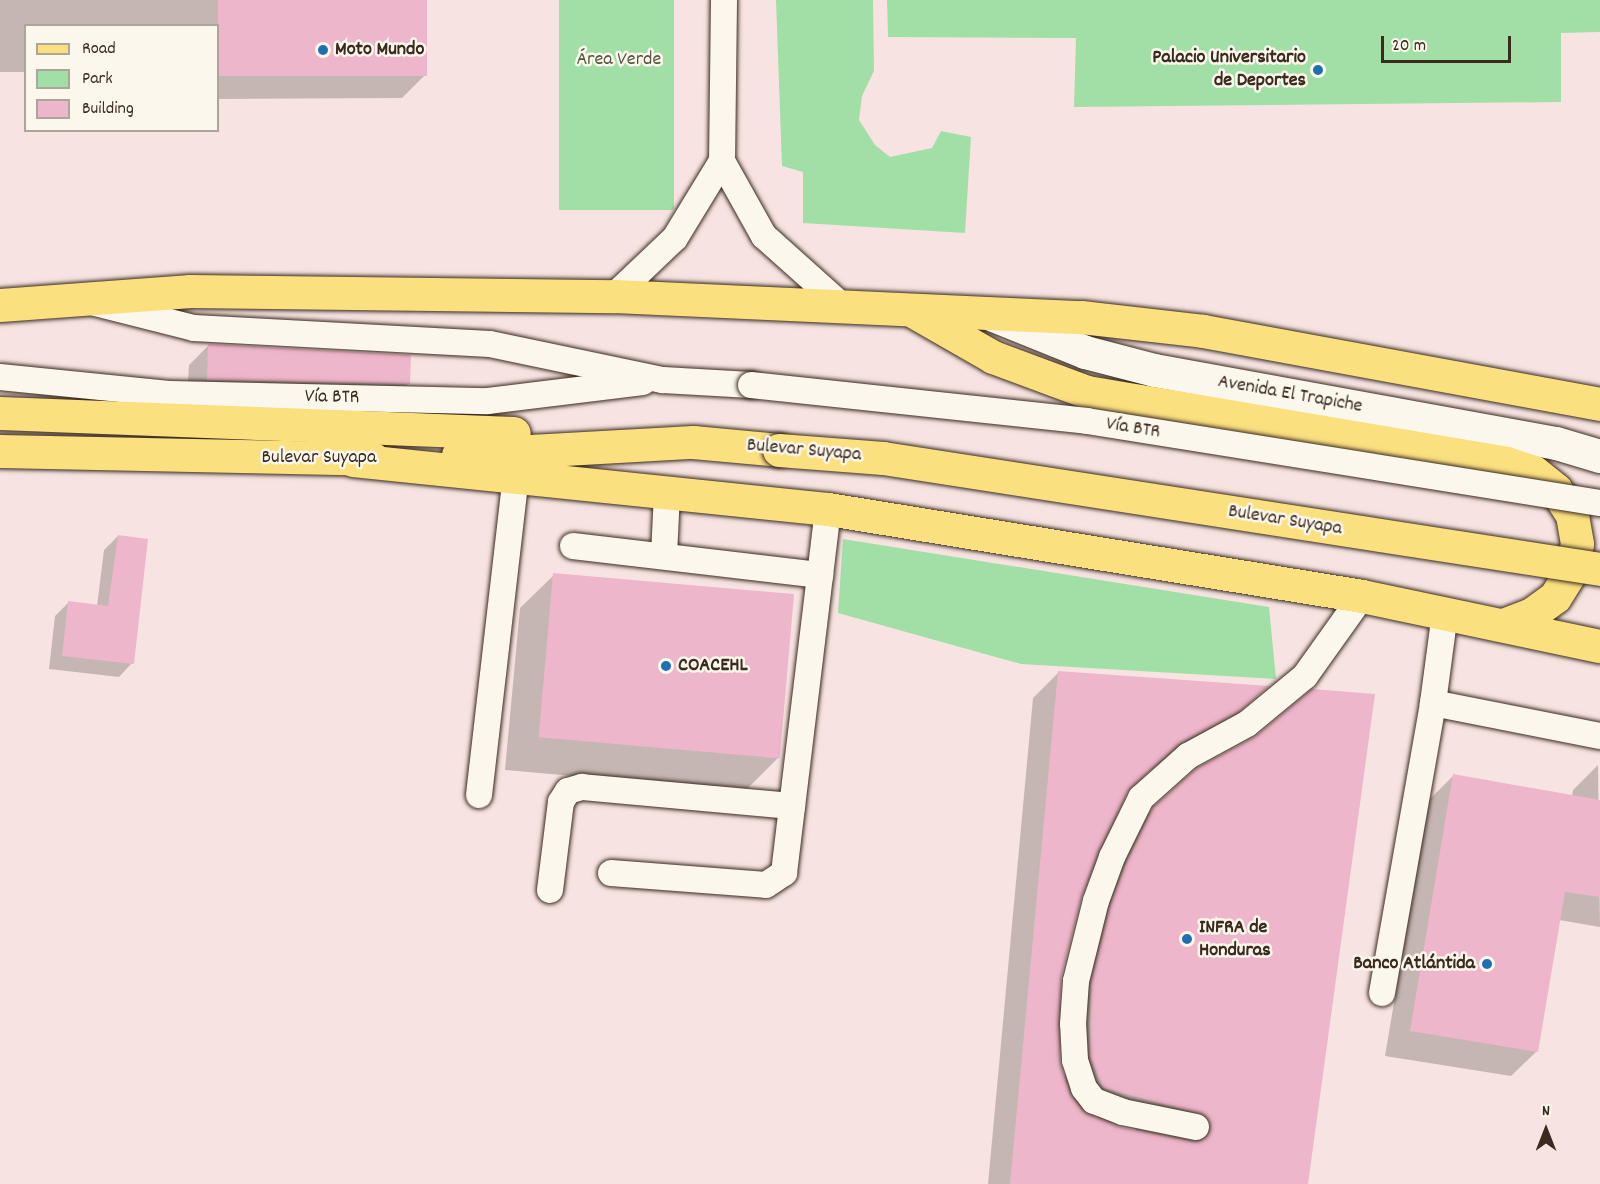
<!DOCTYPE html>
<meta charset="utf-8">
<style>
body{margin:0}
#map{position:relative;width:1600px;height:1184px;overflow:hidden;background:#f7e4e2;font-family:Dekko,sans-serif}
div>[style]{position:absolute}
.green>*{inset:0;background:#a2dfa6;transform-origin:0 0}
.shadow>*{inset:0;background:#0003}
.building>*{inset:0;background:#eeb6ca;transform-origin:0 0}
.roads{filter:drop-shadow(0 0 2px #3b2a1e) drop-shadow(0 0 2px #3b2a1e)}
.service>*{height:26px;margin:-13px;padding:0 13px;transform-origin:13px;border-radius:13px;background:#fbf7ec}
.secondary>*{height:33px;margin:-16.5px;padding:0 16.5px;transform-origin:16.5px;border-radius:16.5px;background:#fbf7ec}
.primary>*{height:33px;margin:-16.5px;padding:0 16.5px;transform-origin:16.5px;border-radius:16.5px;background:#fbe080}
.bridges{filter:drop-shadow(0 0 2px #3b2a1e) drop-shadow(0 0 2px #3b2a1e)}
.service-bridge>*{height:26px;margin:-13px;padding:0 13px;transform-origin:13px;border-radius:13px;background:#fbf7ec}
.primary-bridge>*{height:33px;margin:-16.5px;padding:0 16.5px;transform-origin:16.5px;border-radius:16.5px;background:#fbe080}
.dots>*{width:16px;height:16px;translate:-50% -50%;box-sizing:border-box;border:3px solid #fbf7ec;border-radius:50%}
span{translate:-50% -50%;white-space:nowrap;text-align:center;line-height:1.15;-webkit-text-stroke:5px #fbf7ec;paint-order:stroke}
.poi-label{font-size:20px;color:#3b2a1e;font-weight:700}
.left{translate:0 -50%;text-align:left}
.right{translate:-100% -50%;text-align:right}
.park-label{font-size:20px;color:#555740}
.street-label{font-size:20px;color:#3b2a1e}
.legend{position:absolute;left:24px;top:24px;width:195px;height:108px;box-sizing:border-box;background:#fbf7ec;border:2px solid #aea59a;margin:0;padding:8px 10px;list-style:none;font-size:18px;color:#3b2a1e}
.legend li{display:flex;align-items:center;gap:12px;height:30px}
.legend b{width:30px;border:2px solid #aea59a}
.north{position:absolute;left:1516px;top:1100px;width:60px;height:60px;-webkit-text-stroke:4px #fbf7ec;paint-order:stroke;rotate:0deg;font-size:16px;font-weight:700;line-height:24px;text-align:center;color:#3b2a1e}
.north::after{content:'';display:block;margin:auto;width:21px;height:27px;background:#3b2a1e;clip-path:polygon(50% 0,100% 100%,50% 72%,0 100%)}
.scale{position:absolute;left:1381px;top:36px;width:130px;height:27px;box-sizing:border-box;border:3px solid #3b2a1e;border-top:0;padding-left:8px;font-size:18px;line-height:21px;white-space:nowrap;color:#3b2a1e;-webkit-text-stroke:4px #fbf7ec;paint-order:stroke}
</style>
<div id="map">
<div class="green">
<i style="left:559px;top:0;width:115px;height:210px"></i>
<i style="clip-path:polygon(776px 0,873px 0,874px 71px,862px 96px,859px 120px,875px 145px,890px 157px,932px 148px,941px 131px,971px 137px,965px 233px,803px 223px,803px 172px,782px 166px)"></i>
<i style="clip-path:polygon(887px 0,1600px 0,1600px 32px,1561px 33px,1561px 102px,1074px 107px,1076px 38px,888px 37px)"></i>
<i style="clip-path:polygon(843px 539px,1269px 607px,1276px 679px,1021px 664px,838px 613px)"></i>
</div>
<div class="shadow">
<i style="clip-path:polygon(0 0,426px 0,426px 74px,402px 98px,218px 99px,218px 26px,26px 26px,26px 72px,0 72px)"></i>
<i style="clip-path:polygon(209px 345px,408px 384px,388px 404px,187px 399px,189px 365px)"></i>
<i style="clip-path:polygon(118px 536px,132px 663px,119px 677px,49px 669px,55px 616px,69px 602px,97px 606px,104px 550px)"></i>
<i style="clip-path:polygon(554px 575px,778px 758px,745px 791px,505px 770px,520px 608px)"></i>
<i style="clip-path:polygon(evenodd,1058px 673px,1266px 688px,1211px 737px,1151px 770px,1125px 794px,1080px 896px,1060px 977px,1059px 1061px,1065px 1080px,1066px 1010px,1128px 834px,1154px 808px,1306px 1184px,988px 1184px,1033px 698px,1058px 673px,1110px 1122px,1136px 1129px,1136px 1131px,1119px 1128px,1110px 1122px)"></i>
<i style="clip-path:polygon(1598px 765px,1600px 927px,1559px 920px,1537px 1051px,1511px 1076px,1385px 1056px,1428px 801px,1453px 776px,1572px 796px,1573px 790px)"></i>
</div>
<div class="building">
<i style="left:218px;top:0;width:209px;height:76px"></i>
<i style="clip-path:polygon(208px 344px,411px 355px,410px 384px,207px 380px)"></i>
<i style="clip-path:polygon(118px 535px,148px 539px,134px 664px,62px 656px,68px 601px,108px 606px)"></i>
<i style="left:553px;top:573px;width:242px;height:165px;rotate:5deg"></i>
<i style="clip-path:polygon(1058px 671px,1269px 686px,1239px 712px,1178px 745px,1128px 791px,1082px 896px,1061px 977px,1060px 1061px,1070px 1093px,1082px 1110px,1120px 1127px,1194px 1142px,1201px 1141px,1210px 1131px,1205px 1115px,1103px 1088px,1090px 1057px,1091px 983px,1110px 905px,1126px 863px,1153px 807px,1197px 768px,1256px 736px,1312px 689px,1375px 694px,1308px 1184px,1010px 1184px)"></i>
<i style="clip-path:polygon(1453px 774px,1600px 800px,1600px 897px,1565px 892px,1538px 1052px,1410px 1031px)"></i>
</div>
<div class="roads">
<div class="service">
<i style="left:724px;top:0;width:161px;rotate:90.7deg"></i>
<i style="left:722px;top:161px;width:86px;rotate:60.8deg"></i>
<i style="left:764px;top:236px;width:101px;rotate:41.8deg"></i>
<i style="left:614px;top:296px;width:84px;rotate:-43.6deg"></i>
<i style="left:675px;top:238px;width:90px;rotate:-58.6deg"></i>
<i style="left:95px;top:303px;width:102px;rotate:14.2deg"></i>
<i style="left:194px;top:328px;width:296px;rotate:3.1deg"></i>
<i style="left:490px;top:344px;width:177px;rotate:11.8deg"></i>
<i style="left:663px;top:380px;width:88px;rotate:3.3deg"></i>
<i style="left:0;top:377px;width:172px;rotate:5.7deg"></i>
<i style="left:171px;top:394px;width:317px;rotate:1.3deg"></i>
<i style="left:488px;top:401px;width:156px;rotate:-7deg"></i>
<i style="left:573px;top:546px;width:249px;rotate:6.7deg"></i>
<i style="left:664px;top:555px;width:62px;rotate:-87.2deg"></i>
<i style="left:1445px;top:613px;width:91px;rotate:97.6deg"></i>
<i style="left:1433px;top:703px;width:170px;rotate:11.2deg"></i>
<i style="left:479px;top:795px;width:320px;rotate:-83.4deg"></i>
<i style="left:611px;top:873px;width:155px;rotate:4.4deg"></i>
<i style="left:766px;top:885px;width:22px;rotate:-34deg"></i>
<i style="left:784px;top:873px;width:367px;rotate:-83.1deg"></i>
<i style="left:550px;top:890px;width:89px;rotate:-82.9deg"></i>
<i style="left:561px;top:802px;width:13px;rotate:-58deg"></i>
<i style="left:568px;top:791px;width:15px;rotate:-16deg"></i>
<i style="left:582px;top:787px;width:211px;rotate:5.2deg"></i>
<i style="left:1382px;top:993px;width:294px;rotate:-80deg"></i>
<i style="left:1196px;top:1127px;width:75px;rotate:-168.4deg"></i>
<i style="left:1123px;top:1112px;width:31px;rotate:-159deg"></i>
<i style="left:1094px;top:1101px;width:16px;rotate:-128deg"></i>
<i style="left:1084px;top:1088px;width:29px;rotate:-108deg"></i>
<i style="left:1075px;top:1060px;width:36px;rotate:-93deg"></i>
<i style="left:1073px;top:1024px;width:43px;rotate:-86deg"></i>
<i style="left:1076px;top:981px;width:82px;rotate:-76deg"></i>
<i style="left:1096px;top:901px;width:47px;rotate:-70deg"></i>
<i style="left:1112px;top:857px;width:66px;rotate:-63.8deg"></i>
<i style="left:1141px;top:798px;width:63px;rotate:-41.8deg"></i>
<i style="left:1188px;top:756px;width:67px;rotate:-28.5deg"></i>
<i style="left:1247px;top:724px;width:75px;rotate:-39.6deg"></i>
<i style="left:1305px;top:676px;width:98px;rotate:-54.5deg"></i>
</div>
<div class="secondary">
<i style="left:993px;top:315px;width:99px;rotate:21.9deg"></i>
<i style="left:1085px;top:352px;width:71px;rotate:14.6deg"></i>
<i style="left:1154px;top:370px;width:409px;rotate:10.3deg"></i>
<i style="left:1556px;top:443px;width:46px;rotate:16.5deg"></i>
</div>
<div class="primary">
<i style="left:0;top:305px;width:191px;rotate:-4.2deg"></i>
<i style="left:190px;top:291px;width:424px;rotate:0.7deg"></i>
<i style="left:614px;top:296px;width:467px;rotate:2.6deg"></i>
<i style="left:1081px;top:317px;width:123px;rotate:6.5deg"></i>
<i style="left:1203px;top:331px;width:404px;rotate:10.4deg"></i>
<i style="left:911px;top:310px;width:95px;rotate:29.8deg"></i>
<i style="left:993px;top:357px;width:100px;rotate:20.4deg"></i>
<i style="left:1087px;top:392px;width:425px;rotate:9.6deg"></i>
<i style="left:1506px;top:463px;width:29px;rotate:18deg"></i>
<i style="left:1534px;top:472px;width:28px;rotate:39deg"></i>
<i style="left:1556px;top:490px;width:30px;rotate:57deg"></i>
<i style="left:1572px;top:515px;width:29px;rotate:80deg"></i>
<i style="left:1577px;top:544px;width:30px;rotate:104deg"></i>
<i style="left:1570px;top:573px;width:28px;rotate:122deg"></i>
<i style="left:1555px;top:597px;width:29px;rotate:144deg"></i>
<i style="left:1532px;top:614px;width:30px;rotate:159deg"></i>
<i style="left:0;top:413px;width:514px;rotate:2.23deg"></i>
<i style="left:0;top:451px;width:373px;rotate:1.2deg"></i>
<i style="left:458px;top:455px;width:235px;rotate:-3.2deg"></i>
<i style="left:693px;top:442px;width:86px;rotate:5.3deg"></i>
<i style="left:353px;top:460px;width:478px;rotate:5.9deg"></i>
<i style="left:828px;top:509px;width:541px;rotate:9.25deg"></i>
<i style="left:1362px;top:596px;width:243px;rotate:11.9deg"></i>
</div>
</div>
<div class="bridges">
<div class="service-bridge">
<i style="left:751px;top:385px;width:338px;rotate:6.1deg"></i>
<i style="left:1087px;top:421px;width:520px;rotate:9.08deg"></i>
</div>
<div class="primary-bridge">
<i style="left:779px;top:450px;width:104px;rotate:4.4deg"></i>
<i style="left:883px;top:458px;width:726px;rotate:8.8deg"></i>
</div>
</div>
<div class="dots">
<i style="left:323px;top:50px;background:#1f6fb2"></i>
<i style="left:1318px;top:70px;background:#1f6fb2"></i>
<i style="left:666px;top:666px;background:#1f6fb2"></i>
<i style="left:1187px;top:939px;background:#1f6fb2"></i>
<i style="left:1487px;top:964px;background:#1f6fb2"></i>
</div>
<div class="poi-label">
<span class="left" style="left:335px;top:50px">Moto Mundo</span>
<span class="right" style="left:1306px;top:70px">Palacio Universitario<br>de Deportes</span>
<span class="left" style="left:678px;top:666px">COACEHL</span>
<span class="left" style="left:1199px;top:940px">INFRA de<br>Honduras</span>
<span class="right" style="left:1475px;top:964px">Banco Atlántida</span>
</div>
<div class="park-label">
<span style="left:619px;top:60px">Área Verde</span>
</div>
<div class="street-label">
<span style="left:1290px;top:395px;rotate:10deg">Avenida El Trapiche</span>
<span style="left:332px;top:398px;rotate:1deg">Vía BTR</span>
<span style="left:1133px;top:429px;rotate:9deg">Vía BTR</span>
<span style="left:804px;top:451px;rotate:5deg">Bulevar Suyapa</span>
<span style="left:319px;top:458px">Bulevar Suyapa</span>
<span style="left:1285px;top:521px;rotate:9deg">Bulevar Suyapa</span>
</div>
<ul class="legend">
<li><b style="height:8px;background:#fbe080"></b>Road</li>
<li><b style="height:16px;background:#a2dfa6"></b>Park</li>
<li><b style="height:16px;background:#eeb6ca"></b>Building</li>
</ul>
<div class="north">N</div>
<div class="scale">20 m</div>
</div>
